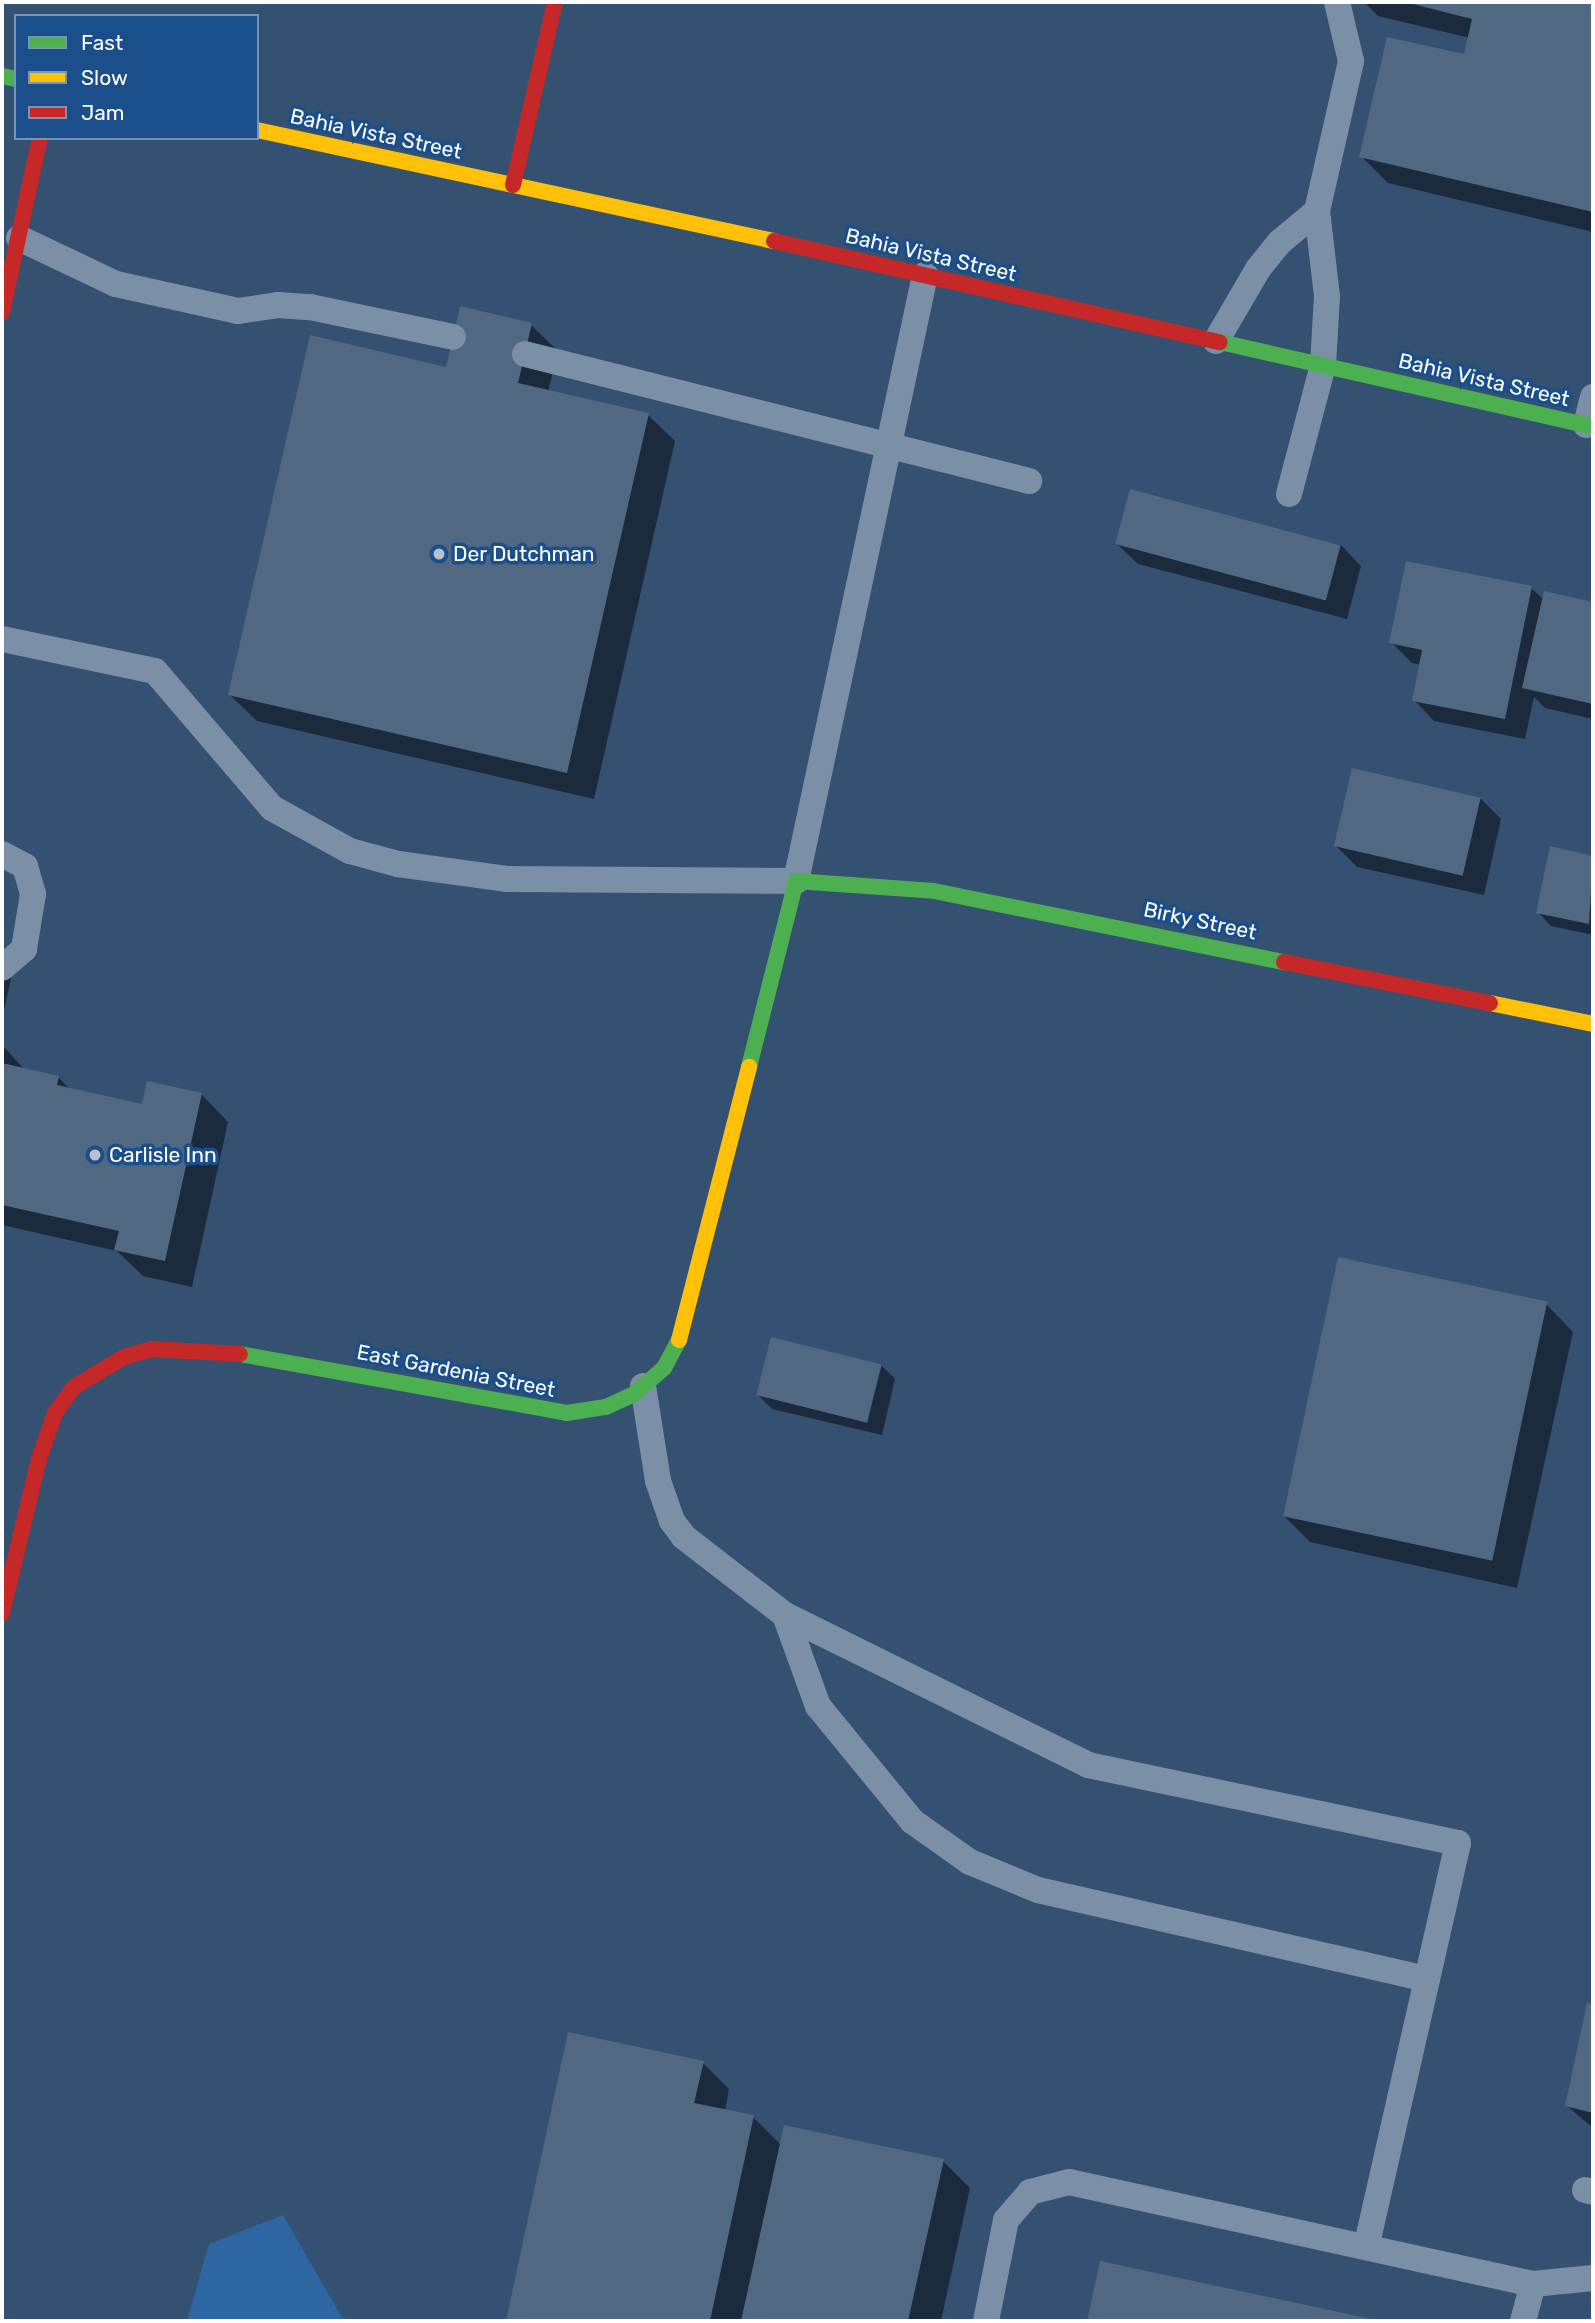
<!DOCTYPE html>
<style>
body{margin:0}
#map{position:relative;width:1595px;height:2323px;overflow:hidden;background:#345172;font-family:Rubik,sans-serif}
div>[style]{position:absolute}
.green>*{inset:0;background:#2d66a2}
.shadow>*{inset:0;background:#0007}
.building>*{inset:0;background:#506882;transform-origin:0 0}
.lane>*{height:26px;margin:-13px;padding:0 13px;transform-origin:13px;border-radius:13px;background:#7b90a6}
.fast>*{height:16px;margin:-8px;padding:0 8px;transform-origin:8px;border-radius:8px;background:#4caf50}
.slow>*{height:16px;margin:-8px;padding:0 8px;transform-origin:8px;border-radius:8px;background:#ffc107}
.jam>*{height:16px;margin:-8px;padding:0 8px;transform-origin:8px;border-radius:8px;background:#c62828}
.dots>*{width:19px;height:19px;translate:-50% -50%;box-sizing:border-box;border:4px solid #1a4f8c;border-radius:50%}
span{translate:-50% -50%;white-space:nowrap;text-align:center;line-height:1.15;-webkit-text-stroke:7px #1a4f8c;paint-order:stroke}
.street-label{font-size:21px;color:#fff}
.poi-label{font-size:21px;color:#fff}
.left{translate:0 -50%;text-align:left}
.frame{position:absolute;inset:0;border:4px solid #fff;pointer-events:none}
.legend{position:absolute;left:14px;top:14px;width:245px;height:126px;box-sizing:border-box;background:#1a4f8c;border:2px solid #7695ba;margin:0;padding:9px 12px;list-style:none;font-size:21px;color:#fff}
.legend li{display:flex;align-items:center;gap:14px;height:35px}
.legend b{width:35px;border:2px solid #7695ba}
</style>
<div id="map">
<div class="green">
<i style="clip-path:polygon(283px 2215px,344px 2321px,187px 2321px,209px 2244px)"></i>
</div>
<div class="shadow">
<i style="clip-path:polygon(1364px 2px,1593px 2px,1593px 232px,1388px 183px,1361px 156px,1465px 57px,1470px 38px,1378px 16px)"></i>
<i style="clip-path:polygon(531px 325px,558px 351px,548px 392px,648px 415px,675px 441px,594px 799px,257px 721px,230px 695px,447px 369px)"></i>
<i style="clip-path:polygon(1117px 544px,1341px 545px,1361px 566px,1347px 619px,1138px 564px)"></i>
<i style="clip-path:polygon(1531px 588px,1544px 600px,1545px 593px,1593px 604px,1593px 719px,1545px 708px,1534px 697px,1525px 739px,1434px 721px,1414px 700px,1421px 665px,1412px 663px,1391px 642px)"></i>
<i style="clip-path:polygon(1480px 798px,1501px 819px,1484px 895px,1357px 867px,1336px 846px)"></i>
<i style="clip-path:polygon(1551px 848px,1593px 858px,1593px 935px,1551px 926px,1538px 912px)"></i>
<i style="clip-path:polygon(2px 947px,15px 961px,2px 1019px)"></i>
<i style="clip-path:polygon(2px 1045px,25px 1070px,58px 1077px,71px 1090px,143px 1106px,202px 1095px,228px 1122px,192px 1287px,143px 1276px,117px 1251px,2px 1225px)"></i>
<i style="clip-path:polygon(1340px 1260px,1547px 1305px,1573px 1332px,1517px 1588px,1310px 1542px,1283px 1515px)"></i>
<i style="clip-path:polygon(881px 1365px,895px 1379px,882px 1435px,772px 1409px,758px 1395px)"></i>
<i style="clip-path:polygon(1589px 2005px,1593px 2006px,1593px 2128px,1567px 2106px)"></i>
<i style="clip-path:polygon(570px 2034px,703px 2063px,729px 2089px,725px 2111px,753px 2117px,781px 2145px,943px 2161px,970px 2188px,941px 2321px,508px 2321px)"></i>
<i style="clip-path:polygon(1102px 2263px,1373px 2321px,1089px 2321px)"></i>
</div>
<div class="building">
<i style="clip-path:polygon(1593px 2px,1593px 212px,1359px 157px,1387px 37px,1464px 54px,1472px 19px,1405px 2px)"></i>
<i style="clip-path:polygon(460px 306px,532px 323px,518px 383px,649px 413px,567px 773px,228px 695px,310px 335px,446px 367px)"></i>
<i style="left:1130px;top:489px;width:218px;height:57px;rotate:15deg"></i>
<i style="clip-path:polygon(1406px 561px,1532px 586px,1505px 719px,1412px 701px,1422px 650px,1389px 643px)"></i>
<i style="clip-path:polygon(1544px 591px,1593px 602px,1593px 704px,1522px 688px)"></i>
<i style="left:1352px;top:768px;width:132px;height:80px;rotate:13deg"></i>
<i style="clip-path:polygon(1550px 846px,1593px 856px,1589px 924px,1536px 913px)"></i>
<i style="clip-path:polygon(2px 1063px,59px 1076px,57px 1085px,142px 1104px,147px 1081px,202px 1093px,165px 1261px,114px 1250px,119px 1231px,2px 1205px)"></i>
<i style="left:1338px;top:1257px;width:214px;height:265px;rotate:12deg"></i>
<i style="left:771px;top:1337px;width:114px;height:60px;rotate:14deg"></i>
<i style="clip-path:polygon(1587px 2003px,1593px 2004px,1593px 2113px,1565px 2106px)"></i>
<i style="clip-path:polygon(568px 2032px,704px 2061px,694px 2103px,754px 2115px,710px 2321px,506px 2321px)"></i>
<i style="clip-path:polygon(784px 2125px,944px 2159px,908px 2321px,741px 2321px)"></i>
<i style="clip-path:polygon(1100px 2261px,1376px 2320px,1376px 2321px,1087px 2321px)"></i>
</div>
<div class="lane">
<i style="left:19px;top:238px;width:107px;rotate:25.4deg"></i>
<i style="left:116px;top:284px;width:125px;rotate:12.5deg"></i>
<i style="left:238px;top:311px;width:40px;rotate:-8.5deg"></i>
<i style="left:278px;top:305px;width:32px;rotate:4deg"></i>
<i style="left:310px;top:307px;width:146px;rotate:11.8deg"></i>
<i style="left:1216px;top:341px;width:83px;rotate:-59.7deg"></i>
<i style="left:1258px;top:269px;width:35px;rotate:-51deg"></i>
<i style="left:1280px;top:242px;width:48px;rotate:-40deg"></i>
<i style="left:525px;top:354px;width:520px;rotate:14.14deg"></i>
<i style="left:1586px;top:425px;width:29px;rotate:-76deg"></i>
<i style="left:1289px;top:494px;width:133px;rotate:-75.2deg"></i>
<i style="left:1323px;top:365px;width:69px;rotate:-86.7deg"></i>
<i style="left:1327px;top:296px;width:86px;rotate:-96.7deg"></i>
<i style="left:1317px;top:211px;width:154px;rotate:-77.2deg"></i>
<i style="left:1351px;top:61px;width:61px;rotate:-103.3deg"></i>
<i style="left:2px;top:639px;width:156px;rotate:11.8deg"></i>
<i style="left:155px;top:671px;width:180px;rotate:49.5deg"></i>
<i style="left:272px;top:808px;width:89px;rotate:28.9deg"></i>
<i style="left:350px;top:851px;width:50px;rotate:15.2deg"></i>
<i style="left:398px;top:864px;width:111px;rotate:7.8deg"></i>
<i style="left:508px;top:879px;width:288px;rotate:0.4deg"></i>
<i style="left:796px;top:881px;width:620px;rotate:-77.98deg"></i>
<i style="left:2px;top:854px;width:26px;rotate:28deg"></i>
<i style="left:25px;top:866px;width:29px;rotate:74deg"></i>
<i style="left:33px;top:894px;width:56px;rotate:99.3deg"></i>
<i style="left:24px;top:949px;width:29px;rotate:139deg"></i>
<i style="left:643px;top:1386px;width:96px;rotate:81deg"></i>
<i style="left:658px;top:1481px;width:42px;rotate:70.7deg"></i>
<i style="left:672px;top:1521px;width:20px;rotate:53deg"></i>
<i style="left:684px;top:1537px;width:128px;rotate:37.7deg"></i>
<i style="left:785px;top:1615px;width:338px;rotate:26.3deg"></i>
<i style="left:1088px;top:1765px;width:378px;rotate:11.9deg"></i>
<i style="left:1458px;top:1843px;width:412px;rotate:102.8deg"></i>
<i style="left:785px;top:1615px;width:97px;rotate:70.1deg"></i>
<i style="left:818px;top:1706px;width:149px;rotate:50.7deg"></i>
<i style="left:912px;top:1821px;width:71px;rotate:35.3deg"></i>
<i style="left:970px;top:1862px;width:74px;rotate:22.4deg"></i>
<i style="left:1038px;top:1890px;width:399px;rotate:12.9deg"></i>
<i style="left:1585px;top:2190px;width:8px;rotate:14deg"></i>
<i style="left:986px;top:2321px;width:103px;rotate:-78.8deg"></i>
<i style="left:1006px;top:2220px;width:37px;rotate:-49deg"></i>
<i style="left:1030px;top:2192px;width:40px;rotate:-14.4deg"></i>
<i style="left:1069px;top:2182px;width:475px;rotate:12.4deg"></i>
<i style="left:1533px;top:2284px;width:60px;rotate:-5.7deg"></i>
<i style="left:1523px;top:2321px;width:38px;rotate:-75deg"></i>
</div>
<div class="fast">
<i style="left:2px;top:76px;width:14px;rotate:12deg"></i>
<i style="left:1220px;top:342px;width:383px;rotate:12.8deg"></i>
<i style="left:749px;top:1067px;width:192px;rotate:-75.8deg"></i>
<i style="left:796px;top:881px;width:138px;rotate:4.1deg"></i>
<i style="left:934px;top:891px;width:357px;rotate:11.5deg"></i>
<i style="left:240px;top:1354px;width:332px;rotate:10.2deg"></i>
<i style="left:567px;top:1413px;width:39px;rotate:-9deg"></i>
<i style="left:606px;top:1407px;width:31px;rotate:-25deg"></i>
<i style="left:634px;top:1394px;width:40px;rotate:-41deg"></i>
<i style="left:664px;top:1368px;width:32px;rotate:-62deg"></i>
</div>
<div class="slow">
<i style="left:257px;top:130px;width:529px;rotate:12.12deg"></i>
<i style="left:1490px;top:1003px;width:105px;rotate:11.5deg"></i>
<i style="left:679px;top:1340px;width:282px;rotate:-75.6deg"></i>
</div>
<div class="jam">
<i style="left:513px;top:185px;width:188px;rotate:-77.1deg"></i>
<i style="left:774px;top:241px;width:457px;rotate:12.8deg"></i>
<i style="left:2px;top:312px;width:178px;rotate:-77.7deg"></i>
<i style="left:1284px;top:962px;width:210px;rotate:11.3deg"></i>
<i style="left:2px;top:1613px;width:158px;rotate:-76.5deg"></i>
<i style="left:39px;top:1459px;width:49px;rotate:-70.8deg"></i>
<i style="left:55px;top:1413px;width:32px;rotate:-54deg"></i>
<i style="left:74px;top:1387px;width:58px;rotate:-31deg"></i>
<i style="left:124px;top:1357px;width:29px;rotate:-16deg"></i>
<i style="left:152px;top:1349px;width:88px;rotate:3.3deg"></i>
</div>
<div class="dots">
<i style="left:439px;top:554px;background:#b8c2ce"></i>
<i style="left:95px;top:1155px;background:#b8c2ce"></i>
</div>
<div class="street-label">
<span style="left:376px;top:134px;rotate:12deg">Bahia Vista Street</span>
<span style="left:931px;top:255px;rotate:13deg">Bahia Vista Street</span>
<span style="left:1484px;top:380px;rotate:13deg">Bahia Vista Street</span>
<span style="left:1200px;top:921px;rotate:12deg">Birky Street</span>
<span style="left:456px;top:1371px;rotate:11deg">East Gardenia Street</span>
</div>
<div class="poi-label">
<span class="left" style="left:453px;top:554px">Der Dutchman</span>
<span class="left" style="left:109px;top:1155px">Carlisle Inn</span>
</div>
<div class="frame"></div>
<ul class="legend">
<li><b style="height:9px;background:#4caf50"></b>Fast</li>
<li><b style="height:9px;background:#ffc107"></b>Slow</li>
<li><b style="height:9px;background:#c62828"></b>Jam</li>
</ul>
</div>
